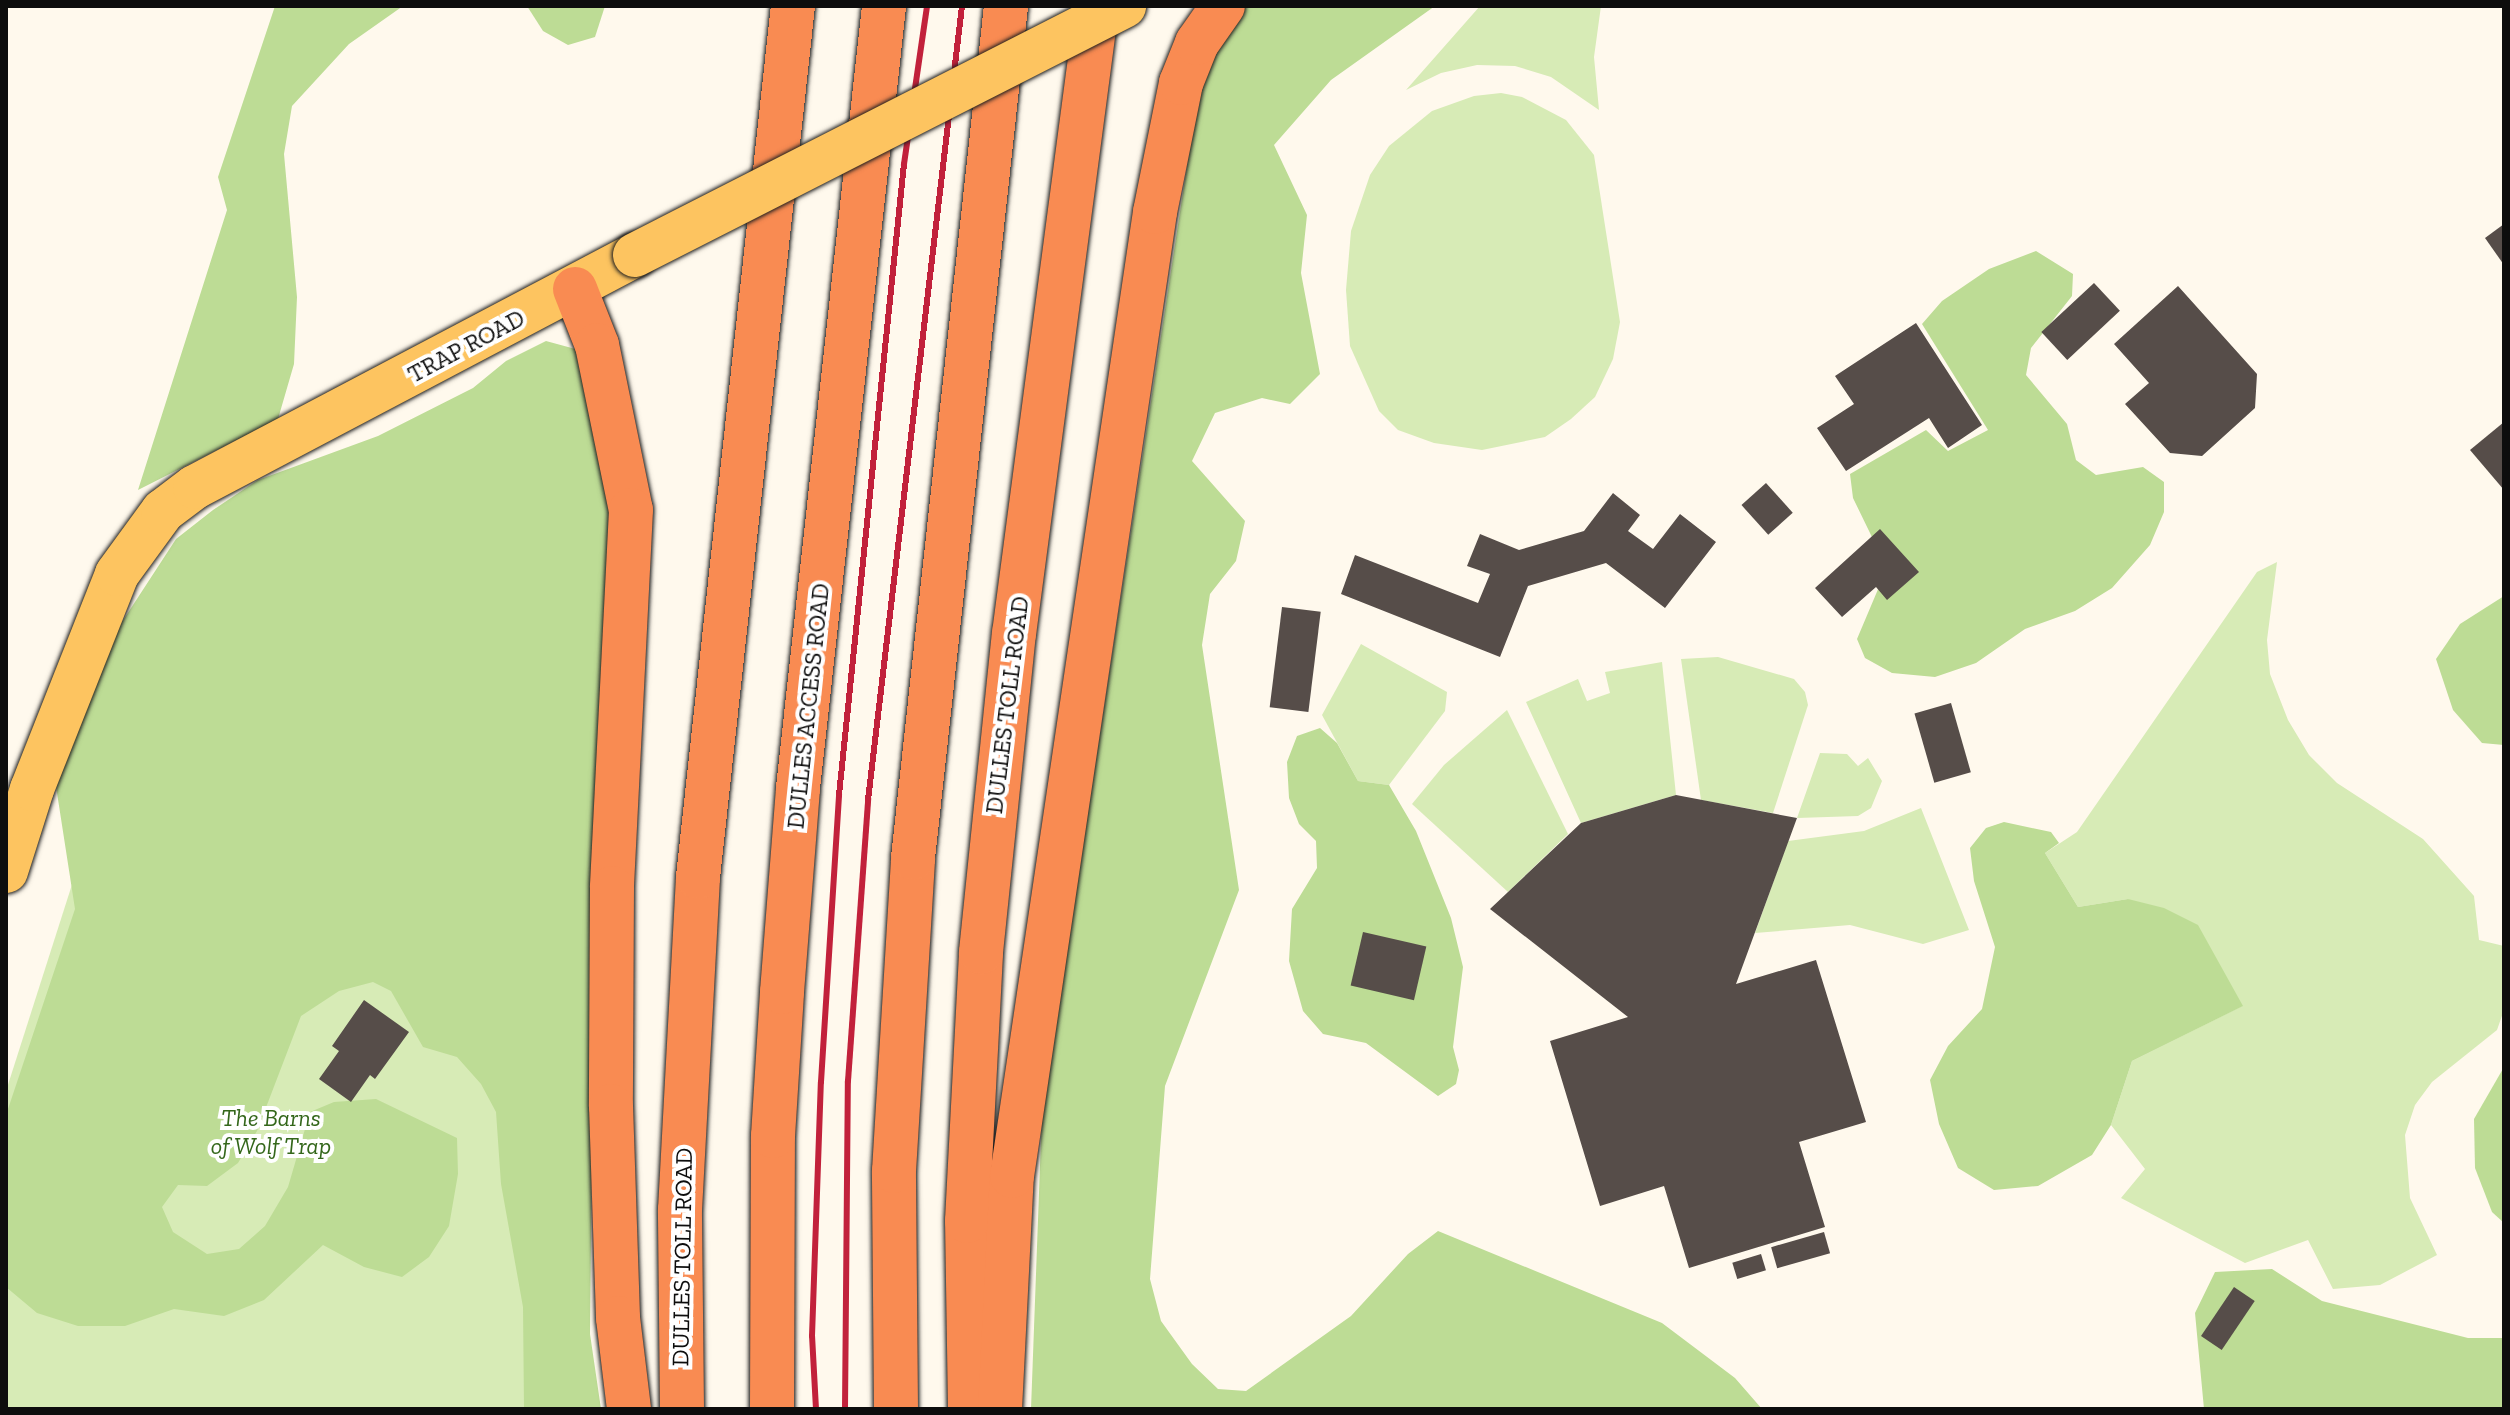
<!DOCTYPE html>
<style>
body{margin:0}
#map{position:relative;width:2510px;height:1415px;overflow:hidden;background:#fff9ed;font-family:"Zilla Slab",serif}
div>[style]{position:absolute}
.green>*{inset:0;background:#d7ebb6}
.forest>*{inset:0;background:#bddc95}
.building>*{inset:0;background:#564d49;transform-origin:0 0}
.roads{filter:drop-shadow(0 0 2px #1e1e1e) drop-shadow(0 0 2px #1e1e1e)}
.major>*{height:44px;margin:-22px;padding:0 22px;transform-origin:22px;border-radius:22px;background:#fdc460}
.highway>*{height:44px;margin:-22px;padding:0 22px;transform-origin:22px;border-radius:22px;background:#f98b52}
.rail>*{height:6px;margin:-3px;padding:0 3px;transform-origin:3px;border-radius:3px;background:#c2213b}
.bridges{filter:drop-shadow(0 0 2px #1e1e1e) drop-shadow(0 0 2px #1e1e1e)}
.major-bridge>*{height:44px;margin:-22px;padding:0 22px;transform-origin:22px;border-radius:22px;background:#fdc460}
span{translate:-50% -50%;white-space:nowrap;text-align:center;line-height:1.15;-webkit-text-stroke:8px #fff;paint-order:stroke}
.street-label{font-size:24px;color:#0d0d0d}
.park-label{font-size:24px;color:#34671b;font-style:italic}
.frame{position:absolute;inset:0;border:8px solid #0d0d0d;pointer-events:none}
</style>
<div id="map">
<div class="green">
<i style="clip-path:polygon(1480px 6px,1601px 6px,1594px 57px,1599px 110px,1551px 77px,1515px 66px,1477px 65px,1441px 73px,1406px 90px)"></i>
<i style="clip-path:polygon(1501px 93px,1522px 97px,1566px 120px,1594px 155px,1620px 322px,1613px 359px,1595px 397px,1571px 419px,1545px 437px,1482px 450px,1434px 443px,1398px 430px,1379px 411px,1350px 346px,1346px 290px,1351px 231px,1370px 175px,1389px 146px,1432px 111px,1474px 96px)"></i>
<i style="clip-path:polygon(395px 454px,557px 1409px,6px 1409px,6px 1091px,100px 797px)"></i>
<i style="clip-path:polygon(2277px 562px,2267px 640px,2270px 674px,2288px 720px,2309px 755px,2337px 783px,2423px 839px,2474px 896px,2479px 940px,2504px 946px,2504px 1010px,2497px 1030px,2432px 1082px,2415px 1105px,2405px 1135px,2410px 1198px,2437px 1255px,2380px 1285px,2333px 1289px,2308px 1240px,2245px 1263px,2121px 1198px,2145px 1169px,2111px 1125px,2132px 1061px,2242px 1006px,2128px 899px,2078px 907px,2045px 853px,2077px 832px,2257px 572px)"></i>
<i style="clip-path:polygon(1361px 644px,1447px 692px,1445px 711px,1389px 785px,1358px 781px,1322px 715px)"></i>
<i style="clip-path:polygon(1718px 657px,1794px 679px,1805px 692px,1808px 705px,1773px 813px,1701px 800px,1681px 659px)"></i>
<i style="clip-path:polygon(1662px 662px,1676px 795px,1581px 823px,1526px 702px,1578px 679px,1587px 701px,1610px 693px,1605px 672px)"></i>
<i style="clip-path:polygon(1507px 710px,1568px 834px,1508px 892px,1412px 804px,1444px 765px)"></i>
<i style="clip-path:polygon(1820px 753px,1847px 754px,1858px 766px,1868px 758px,1882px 781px,1871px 808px,1858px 816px,1797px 818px)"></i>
<i style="clip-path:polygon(1921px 808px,1969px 930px,1923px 944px,1850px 925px,1755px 933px,1788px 841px,1864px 831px)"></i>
</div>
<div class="forest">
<i style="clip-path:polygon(275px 6px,403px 6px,349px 44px,292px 106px,284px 154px,297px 297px,294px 364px,278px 419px,138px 490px,227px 210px,218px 177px)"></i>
<i style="clip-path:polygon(527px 6px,605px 6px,595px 37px,568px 45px,543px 31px)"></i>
<i style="clip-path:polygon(1241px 6px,1435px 6px,1331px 80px,1274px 145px,1307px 215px,1301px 273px,1320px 374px,1290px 404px,1262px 398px,1215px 413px,1192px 461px,1245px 521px,1236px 561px,1210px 594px,1202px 645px,1239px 890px,1165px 1086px,1150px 1279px,1161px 1321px,1192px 1364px,1218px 1389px,1246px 1391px,1351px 1316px,1408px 1254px,1438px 1231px,1662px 1323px,1735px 1378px,1762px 1409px,1031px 1409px,1042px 1112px,1201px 75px)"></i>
<i style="clip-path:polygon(2036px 251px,2073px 274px,2072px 296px,2031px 348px,2026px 375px,2067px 424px,2076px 460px,2096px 475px,2143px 467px,2164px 482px,2164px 512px,2150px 545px,2112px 588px,2075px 611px,2025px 629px,1976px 663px,1935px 677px,1892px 673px,1865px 658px,1857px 639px,1887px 568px,1853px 498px,1850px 474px,1926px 430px,1948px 451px,1988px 430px,1922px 324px,1942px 301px,1989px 269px)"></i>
<i style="clip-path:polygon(546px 341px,579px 350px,599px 418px,611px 531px,593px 1038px,590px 1334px,601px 1409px,524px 1409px,523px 1307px,501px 1184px,496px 1112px,481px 1084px,457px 1057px,423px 1047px,391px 991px,373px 982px,339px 991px,301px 1016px,257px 1131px,238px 1163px,207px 1186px,178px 1185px,162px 1207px,173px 1232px,207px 1254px,239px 1249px,265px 1226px,288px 1187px,310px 1112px,334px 1102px,376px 1099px,457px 1138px,458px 1174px,449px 1226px,429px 1257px,402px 1277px,364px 1267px,323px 1245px,264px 1300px,224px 1316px,174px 1309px,125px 1326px,78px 1326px,37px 1313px,6px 1287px,6px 1115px,75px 909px,55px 780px,105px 648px,176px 539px,213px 510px,258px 480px,378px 436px,473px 388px,506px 361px)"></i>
<i style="clip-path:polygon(2504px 596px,2504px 745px,2482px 743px,2453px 710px,2436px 659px,2460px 624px)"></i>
<i style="clip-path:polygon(1320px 728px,1337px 743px,1358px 781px,1389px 785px,1416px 831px,1451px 918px,1463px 967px,1453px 1047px,1459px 1070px,1456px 1084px,1438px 1096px,1366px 1043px,1323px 1034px,1303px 1011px,1289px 961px,1292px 909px,1317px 868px,1316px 841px,1299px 824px,1289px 798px,1287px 762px,1297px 736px)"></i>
<i style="clip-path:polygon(2004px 822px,2051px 832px,2059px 843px,2045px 853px,2078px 907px,2128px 899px,2164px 908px,2198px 925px,2243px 1006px,2132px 1061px,2111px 1125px,2092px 1155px,2038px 1186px,1994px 1190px,1958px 1168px,1939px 1124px,1930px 1080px,1948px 1046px,1982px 1009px,1995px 947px,1974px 881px,1970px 848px,1986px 828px)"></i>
<i style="clip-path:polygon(2504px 1067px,2504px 1223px,2492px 1212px,2475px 1168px,2474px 1119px)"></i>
<i style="clip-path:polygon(2272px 1269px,2322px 1301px,2468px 1338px,2504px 1338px,2504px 1409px,2204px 1409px,2195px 1313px,2215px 1272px)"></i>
</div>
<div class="building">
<i style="clip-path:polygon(2504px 224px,2504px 265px,2485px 238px)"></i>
<i style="left:2094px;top:283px;width:38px;height:72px;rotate:47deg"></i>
<i style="clip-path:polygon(2178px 286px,2257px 374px,2255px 408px,2202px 456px,2170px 453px,2125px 404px,2149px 383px,2114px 344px)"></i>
<i style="clip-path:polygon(1916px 323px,1982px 425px,1948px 448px,1929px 418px,1846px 471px,1817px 428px,1854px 404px,1835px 376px)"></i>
<i style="clip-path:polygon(2504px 422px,2504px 490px,2470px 450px)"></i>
<i style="left:1766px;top:483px;width:40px;height:33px;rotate:48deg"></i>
<i style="clip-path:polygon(1613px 493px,1640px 515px,1628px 531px,1653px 549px,1680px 514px,1716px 542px,1665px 608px,1606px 563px,1528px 586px,1500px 657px,1341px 594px,1355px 555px,1478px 603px,1490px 574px,1467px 566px,1480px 534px,1519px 550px,1584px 531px)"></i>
<i style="clip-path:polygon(1880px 529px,1919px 572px,1887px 600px,1876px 587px,1842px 617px,1815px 588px)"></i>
<i style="left:1282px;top:607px;width:39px;height:101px;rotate:7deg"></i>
<i style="left:1951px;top:703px;width:72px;height:38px;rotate:74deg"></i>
<i style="clip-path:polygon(1676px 795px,1797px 818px,1736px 984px,1816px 960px,1866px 1122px,1799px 1142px,1825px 1227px,1689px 1268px,1664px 1186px,1600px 1206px,1550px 1041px,1628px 1017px,1490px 909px,1581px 823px)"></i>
<i style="left:1363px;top:932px;width:65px;height:55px;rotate:13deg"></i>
<i style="clip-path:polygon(364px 1000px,409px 1032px,375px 1079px,370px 1075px,351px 1102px,319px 1079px,339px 1051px,332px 1046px)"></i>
<i style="left:1824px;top:1232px;width:22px;height:55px;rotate:74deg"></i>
<i style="left:1761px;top:1254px;width:17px;height:30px;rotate:73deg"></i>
<i style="left:2234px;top:1287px;width:25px;height:59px;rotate:34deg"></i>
</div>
<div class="roads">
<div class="major">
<i style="left:6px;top:871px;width:86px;rotate:-72.4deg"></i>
<i style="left:32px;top:789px;width:231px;rotate:-68.4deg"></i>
<i style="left:117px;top:574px;width:78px;rotate:-53.9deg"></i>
<i style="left:163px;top:511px;width:40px;rotate:-37deg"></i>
<i style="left:195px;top:487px;width:497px;rotate:-27.8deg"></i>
</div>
<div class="highway">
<i style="left:575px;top:289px;width:60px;rotate:68.6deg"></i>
<i style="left:597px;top:345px;width:168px;rotate:78.4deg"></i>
<i style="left:631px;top:510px;width:378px;rotate:92.9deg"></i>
<i style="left:612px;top:888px;width:218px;rotate:90.3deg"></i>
<i style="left:611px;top:1106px;width:212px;rotate:88.1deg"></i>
<i style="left:618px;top:1318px;width:92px;rotate:83.1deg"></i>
<i style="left:682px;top:1409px;width:199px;rotate:-90.6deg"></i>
<i style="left:680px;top:1210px;width:333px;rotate:-86.9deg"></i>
<i style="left:698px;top:877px;width:876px;rotate:-83.78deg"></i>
<i style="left:772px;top:1409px;width:273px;rotate:-89.8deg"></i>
<i style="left:773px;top:1136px;width:144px;rotate:-86.4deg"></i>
<i style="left:782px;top:992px;width:205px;rotate:-85.5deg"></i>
<i style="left:798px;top:788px;width:787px;rotate:-83.72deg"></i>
<i style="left:896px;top:1409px;width:238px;rotate:-90.5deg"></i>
<i style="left:894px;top:1171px;width:314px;rotate:-86.5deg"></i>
<i style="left:913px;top:858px;width:857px;rotate:-83.77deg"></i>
<i style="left:970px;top:1409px;width:188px;rotate:-90.9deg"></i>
<i style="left:967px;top:1221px;width:269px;rotate:-87deg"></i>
<i style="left:981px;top:952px;width:320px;rotate:-84.1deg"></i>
<i style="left:1014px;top:634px;width:633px;rotate:-82.47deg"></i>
<i style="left:1000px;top:1409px;width:233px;rotate:-87.1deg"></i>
<i style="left:1012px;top:1176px;width:975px;rotate:-81.56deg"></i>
<i style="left:1155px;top:212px;width:132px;rotate:-78.6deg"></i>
<i style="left:1181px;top:83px;width:43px;rotate:-68.2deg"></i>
<i style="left:1197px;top:43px;width:45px;rotate:-54.9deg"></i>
</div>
</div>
<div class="rail">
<i style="left:816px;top:1409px;width:73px;rotate:-93.1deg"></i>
<i style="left:812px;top:1336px;width:254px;rotate:-88deg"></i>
<i style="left:821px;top:1082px;width:288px;rotate:-86.4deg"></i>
<i style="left:839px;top:795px;width:634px;rotate:-84.12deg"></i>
<i style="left:904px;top:164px;width:160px;rotate:-81.7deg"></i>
<i style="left:845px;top:1409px;width:328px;rotate:-89.5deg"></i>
<i style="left:848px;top:1081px;width:282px;rotate:-85.9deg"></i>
<i style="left:868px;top:800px;width:800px;rotate:-83.25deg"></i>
</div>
<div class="bridges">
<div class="major-bridge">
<i style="left:635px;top:255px;width:549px;rotate:-26.99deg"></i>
</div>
</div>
<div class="street-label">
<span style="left:466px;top:346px;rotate:-28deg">TRAP ROAD</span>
<span style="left:1007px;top:705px;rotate:-83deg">DULLES TOLL ROAD</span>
<span style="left:808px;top:706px;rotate:-84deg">DULLES ACCESS ROAD</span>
<span style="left:682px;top:1257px;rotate:-89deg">DULLES TOLL ROAD</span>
</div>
<div class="park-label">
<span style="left:271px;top:1132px">The Barns<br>of Wolf Trap</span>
</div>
<div class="frame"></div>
</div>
